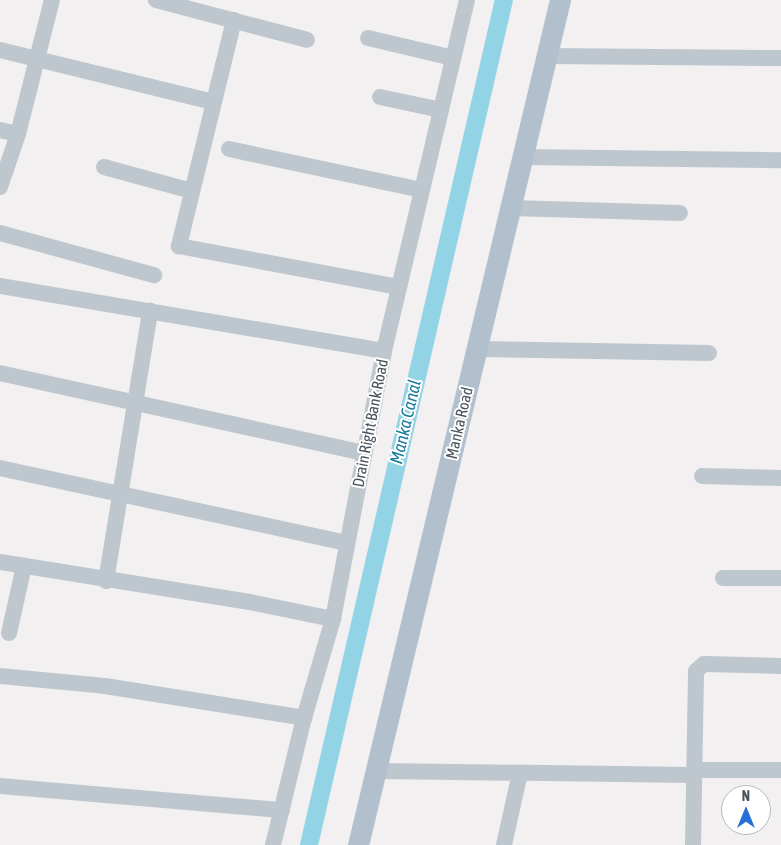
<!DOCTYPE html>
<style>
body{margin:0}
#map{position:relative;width:781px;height:845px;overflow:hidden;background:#f2f0f0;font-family:"Asap Condensed",sans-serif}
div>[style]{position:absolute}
.canal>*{height:18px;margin:-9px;padding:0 9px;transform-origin:9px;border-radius:9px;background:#93d3e6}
.minor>*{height:16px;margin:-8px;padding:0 8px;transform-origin:8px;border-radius:8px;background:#bfc7ce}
.major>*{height:21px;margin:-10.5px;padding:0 10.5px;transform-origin:10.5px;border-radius:10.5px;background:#b2bfcd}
span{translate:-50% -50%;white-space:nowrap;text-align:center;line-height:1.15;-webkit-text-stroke:4px #fff;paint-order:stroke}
.street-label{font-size:16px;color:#49535c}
.water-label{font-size:18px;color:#177b9b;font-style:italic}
.north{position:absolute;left:721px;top:785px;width:50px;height:50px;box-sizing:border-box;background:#fff;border:1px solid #b6babe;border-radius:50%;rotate:0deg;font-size:14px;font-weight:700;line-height:20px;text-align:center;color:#49535c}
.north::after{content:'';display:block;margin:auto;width:18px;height:22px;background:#276fd6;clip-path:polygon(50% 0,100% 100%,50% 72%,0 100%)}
</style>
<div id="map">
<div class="canal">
<i style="left:309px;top:845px;width:867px;rotate:-77.01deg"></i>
</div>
<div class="minor">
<i style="left:156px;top:0;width:156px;rotate:14.8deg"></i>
<i style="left:234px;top:20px;width:233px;rotate:103.7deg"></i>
<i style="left:179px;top:246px;width:224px;rotate:10.6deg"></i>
<i style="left:368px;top:38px;width:87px;rotate:13.2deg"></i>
<i style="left:0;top:50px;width:220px;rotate:13.7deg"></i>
<i style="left:547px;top:56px;width:234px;rotate:0.5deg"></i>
<i style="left:380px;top:97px;width:62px;rotate:12deg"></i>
<i style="left:0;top:130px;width:18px;rotate:13deg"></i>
<i style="left:229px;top:149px;width:197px;rotate:12deg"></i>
<i style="left:523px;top:157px;width:258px;rotate:0.7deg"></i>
<i style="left:104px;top:167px;width:91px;rotate:15.3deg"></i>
<i style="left:0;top:187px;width:56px;rotate:-71.2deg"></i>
<i style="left:18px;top:134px;width:138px;rotate:-75.8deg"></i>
<i style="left:511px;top:208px;width:169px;rotate:1.7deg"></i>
<i style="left:0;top:233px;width:160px;rotate:15.3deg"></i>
<i style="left:0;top:286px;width:389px;rotate:9.6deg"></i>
<i style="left:477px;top:349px;width:232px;rotate:1deg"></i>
<i style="left:0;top:373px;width:373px;rotate:12.4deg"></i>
<i style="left:0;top:468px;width:354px;rotate:12.2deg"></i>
<i style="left:702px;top:476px;width:79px;rotate:1.5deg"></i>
<i style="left:0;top:562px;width:253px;rotate:9.1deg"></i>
<i style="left:250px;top:602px;width:85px;rotate:11.6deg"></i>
<i style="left:723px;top:578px;width:58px"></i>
<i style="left:106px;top:581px;width:274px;rotate:-80.7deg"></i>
<i style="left:9px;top:633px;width:69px;rotate:-77.4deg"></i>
<i style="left:0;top:676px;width:105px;rotate:5.4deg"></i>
<i style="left:105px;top:686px;width:202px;rotate:9.1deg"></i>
<i style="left:694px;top:770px;width:87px"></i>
<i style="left:376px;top:771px;width:318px;rotate:0.7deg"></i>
<i style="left:0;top:786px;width:283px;rotate:4.9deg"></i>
<i style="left:273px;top:845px;width:131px;rotate:-76.3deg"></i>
<i style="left:304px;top:718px;width:103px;rotate:-73.7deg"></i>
<i style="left:333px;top:619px;width:273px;rotate:-79.2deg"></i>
<i style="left:384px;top:351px;width:361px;rotate:-76.7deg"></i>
<i style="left:504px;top:845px;width:74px;rotate:-77.5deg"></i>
<i style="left:693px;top:845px;width:174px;rotate:-89deg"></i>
<i style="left:696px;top:671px;width:11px;rotate:-41deg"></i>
<i style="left:704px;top:664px;width:77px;rotate:1.5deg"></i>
</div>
<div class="major">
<i style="left:358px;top:845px;width:869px;rotate:-76.56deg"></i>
</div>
<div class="street-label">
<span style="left:370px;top:423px;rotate:-79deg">Drain Right Bank Road</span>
<span style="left:459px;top:423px;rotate:-77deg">Manka Road</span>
</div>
<div class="water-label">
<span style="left:406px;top:422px;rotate:-77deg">Manka Canal</span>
</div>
<div class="north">N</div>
</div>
